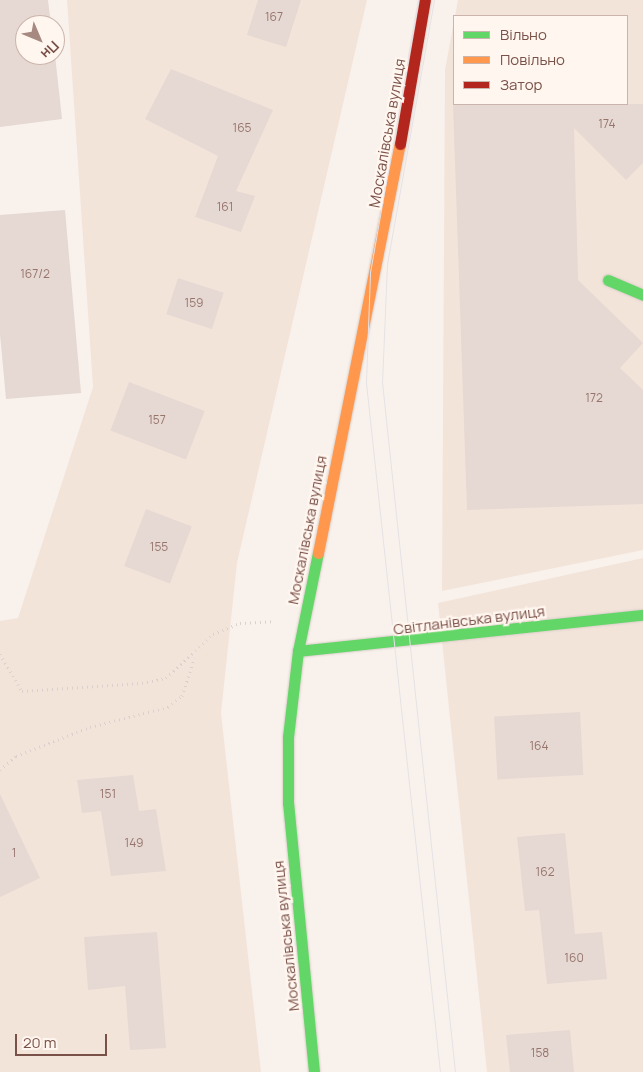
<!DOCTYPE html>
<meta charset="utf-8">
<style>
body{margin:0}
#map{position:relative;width:643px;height:1072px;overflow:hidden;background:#f9f2ec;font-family:Manrope,sans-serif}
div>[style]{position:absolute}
.residential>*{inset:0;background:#f3e4da}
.building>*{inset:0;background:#e6d8d3;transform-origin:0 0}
.path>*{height:3px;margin-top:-1.5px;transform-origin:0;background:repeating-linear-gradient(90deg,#dbd0cd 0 1px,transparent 0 5px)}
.roads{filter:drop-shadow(0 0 1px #dacec9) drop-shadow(0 0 1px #dacec9)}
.fast>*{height:11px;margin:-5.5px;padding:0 5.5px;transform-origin:5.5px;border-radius:5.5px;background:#63d668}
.slow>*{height:11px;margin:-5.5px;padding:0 5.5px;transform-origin:5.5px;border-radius:5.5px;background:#ff974d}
.jam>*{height:11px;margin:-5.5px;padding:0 5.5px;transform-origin:5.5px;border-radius:5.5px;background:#b3261e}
.tram>*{height:1px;margin:-0.5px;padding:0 0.5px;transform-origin:0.5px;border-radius:0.5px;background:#e5e2e6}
span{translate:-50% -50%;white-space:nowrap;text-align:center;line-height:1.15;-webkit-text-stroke:4.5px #fff6ef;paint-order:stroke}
.number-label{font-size:12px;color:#97756d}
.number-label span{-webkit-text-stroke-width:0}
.street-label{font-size:15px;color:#7a5148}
.legend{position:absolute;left:453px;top:15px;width:175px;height:90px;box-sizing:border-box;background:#fff6ef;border:1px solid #cab4ac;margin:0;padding:6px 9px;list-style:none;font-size:15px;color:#7a5148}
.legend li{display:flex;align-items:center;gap:10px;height:25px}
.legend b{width:25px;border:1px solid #cab4ac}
.north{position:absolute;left:15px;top:15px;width:50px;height:50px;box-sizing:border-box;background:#fff6ef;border:1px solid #cab4ac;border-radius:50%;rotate:135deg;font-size:14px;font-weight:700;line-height:20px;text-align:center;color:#7a5148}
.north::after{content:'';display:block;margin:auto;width:18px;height:22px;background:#a68981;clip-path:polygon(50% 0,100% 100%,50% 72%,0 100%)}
.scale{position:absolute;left:15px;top:1034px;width:92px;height:22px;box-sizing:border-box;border:2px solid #7a5148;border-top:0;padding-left:6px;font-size:15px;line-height:18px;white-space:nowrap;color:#7a5148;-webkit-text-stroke:4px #fff6ef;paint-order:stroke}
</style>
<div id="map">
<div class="residential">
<i style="clip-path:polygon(67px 0,367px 0,237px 563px,221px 713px,261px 1072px,0 1072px,0 621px,18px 618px,93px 387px)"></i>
<i style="clip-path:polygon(458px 0,643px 0,643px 550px,442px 591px,445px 70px,454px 21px,454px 104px,627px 104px,627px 16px,455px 16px)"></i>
<i style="clip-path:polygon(643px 558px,643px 1072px,487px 1072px,438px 603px)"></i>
</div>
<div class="building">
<i style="clip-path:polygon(0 0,48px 0,51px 25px,25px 25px,25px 55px,55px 55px,62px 119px,0 127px)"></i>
<i style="clip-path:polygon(258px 0,301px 0,286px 47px,247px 35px)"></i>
<i style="clip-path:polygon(171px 69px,273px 110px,236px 191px,255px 196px,241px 232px,195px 217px,218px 156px,145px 119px)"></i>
<i style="clip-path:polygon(453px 104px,643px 104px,643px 163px,626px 180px,574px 128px,578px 280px,643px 343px,620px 368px,643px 390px,643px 504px,467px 510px)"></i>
<i style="clip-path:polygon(65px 210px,81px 393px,6px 399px,0 334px,0 215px)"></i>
<i style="left:178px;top:278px;width:48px;height:38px;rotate:18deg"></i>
<i style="left:129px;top:382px;width:81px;height:52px;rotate:21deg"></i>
<i style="left:146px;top:509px;width:49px;height:61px;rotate:21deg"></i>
<i style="left:580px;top:712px;width:63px;height:86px;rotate:87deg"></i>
<i style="clip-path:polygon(133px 775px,139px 811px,156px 809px,166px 871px,111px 876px,101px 811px,82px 813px,77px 780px)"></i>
<i style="clip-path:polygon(0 794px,40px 878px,0 897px)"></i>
<i style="clip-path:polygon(565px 833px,575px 934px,602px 932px,607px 979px,547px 984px,539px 910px,525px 911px,517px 837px)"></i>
<i style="clip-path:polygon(157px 932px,166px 1048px,130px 1050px,125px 986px,88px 990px,84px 937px)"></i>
<i style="clip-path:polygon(570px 1030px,574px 1072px,510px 1072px,506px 1035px)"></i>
</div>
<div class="path">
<i style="left:0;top:654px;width:43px;rotate:59.3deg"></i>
<i style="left:22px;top:691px;width:120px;rotate:-3.8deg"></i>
<i style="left:142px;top:683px;width:25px;rotate:-12deg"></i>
<i style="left:166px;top:678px;width:64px;rotate:-43.1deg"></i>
<i style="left:213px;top:634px;width:29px;rotate:-22deg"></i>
<i style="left:240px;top:623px;width:34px;rotate:-3deg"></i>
<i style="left:0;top:770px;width:21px;rotate:-41deg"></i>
<i style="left:16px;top:756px;width:79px;rotate:-21.4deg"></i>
<i style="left:90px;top:727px;width:81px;rotate:-14.4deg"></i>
<i style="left:168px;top:707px;width:18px;rotate:-38deg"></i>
<i style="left:182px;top:696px;width:40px;rotate:-72deg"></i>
</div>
<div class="roads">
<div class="fast">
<i style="left:608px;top:280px;width:38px;rotate:23deg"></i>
<i style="left:298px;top:651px;width:347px;rotate:-6deg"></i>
<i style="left:314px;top:1072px;width:270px;rotate:-95.5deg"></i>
<i style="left:288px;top:803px;width:66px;rotate:-90deg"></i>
<i style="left:288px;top:737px;width:87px;rotate:-83.4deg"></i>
<i style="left:298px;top:651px;width:100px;rotate:-78.5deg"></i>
</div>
<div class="slow">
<i style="left:318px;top:553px;width:417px;rotate:-78.7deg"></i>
</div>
<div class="jam">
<i style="left:400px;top:144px;width:146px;rotate:-80.2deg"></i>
</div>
</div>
<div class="tram">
<i style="left:418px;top:0;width:277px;rotate:100deg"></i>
<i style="left:370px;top:273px;width:110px;rotate:92.1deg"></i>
<i style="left:366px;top:383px;width:693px;rotate:83.87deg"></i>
<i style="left:434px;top:0;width:268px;rotate:100.1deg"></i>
<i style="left:387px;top:264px;width:118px;rotate:92.4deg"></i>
<i style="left:382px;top:382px;width:694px;rotate:83.96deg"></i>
</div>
<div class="number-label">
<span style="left:274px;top:17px">167</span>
<span style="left:607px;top:124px">174</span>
<span style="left:242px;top:128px">165</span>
<span style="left:225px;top:207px">161</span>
<span style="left:35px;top:274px">167/2</span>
<span style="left:194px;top:303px">159</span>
<span style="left:594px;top:398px">172</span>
<span style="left:157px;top:420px">157</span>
<span style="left:159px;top:547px">155</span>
<span style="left:539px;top:746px">164</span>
<span style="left:108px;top:794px">151</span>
<span style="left:134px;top:843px">149</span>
<span style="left:14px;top:853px">1</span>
<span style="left:545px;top:872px">162</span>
<span style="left:574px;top:958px">160</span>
<span style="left:540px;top:1053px">158</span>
</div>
<div class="street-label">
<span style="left:387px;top:133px;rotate:-80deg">Москалівська вулиця</span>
<span style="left:307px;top:530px;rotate:-79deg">Москалівська вулиця</span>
<span style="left:469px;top:620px;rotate:-7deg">Світланівська вулиця</span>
<span style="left:286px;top:936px;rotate:-96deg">Москалівська вулиця</span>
</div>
<ul class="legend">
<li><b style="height:6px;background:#63d668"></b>Вільно</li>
<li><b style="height:6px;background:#ff974d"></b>Повільно</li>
<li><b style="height:6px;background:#b3261e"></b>Затор</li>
</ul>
<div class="north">Пн</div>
<div class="scale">20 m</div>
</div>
